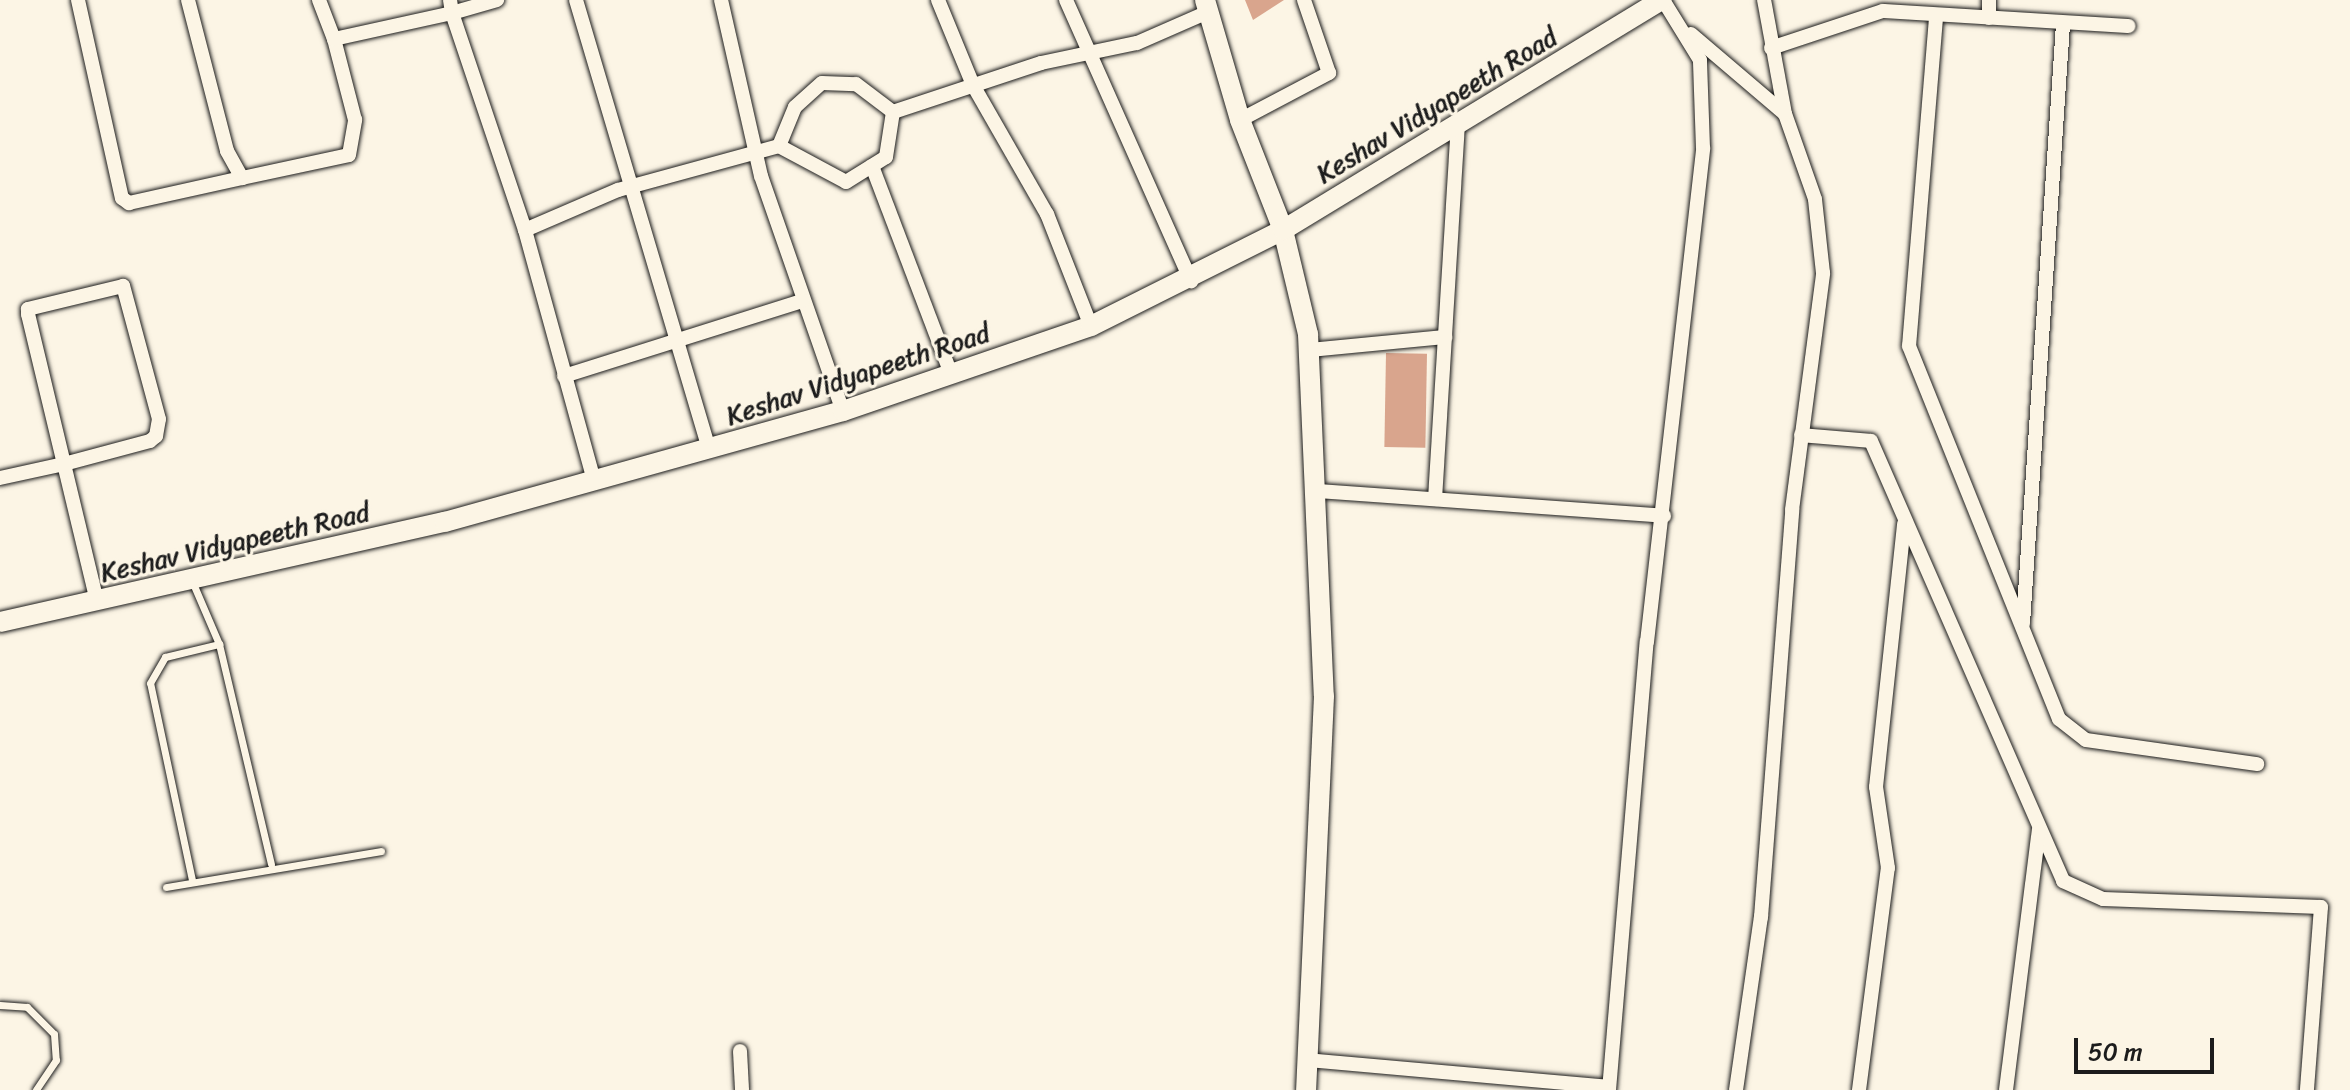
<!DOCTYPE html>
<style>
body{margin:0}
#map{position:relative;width:2350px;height:1090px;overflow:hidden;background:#fcf5e5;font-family:Sriracha,sans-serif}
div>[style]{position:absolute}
.building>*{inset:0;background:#d9a58d;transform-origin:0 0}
.roads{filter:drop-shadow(0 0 2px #1c1c1c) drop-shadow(0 0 2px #1c1c1c)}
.lane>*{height:7px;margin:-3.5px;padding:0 3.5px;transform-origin:3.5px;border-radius:3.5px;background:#fcf5e5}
.street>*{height:14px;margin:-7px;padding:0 7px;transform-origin:7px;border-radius:7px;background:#fcf5e5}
.secondary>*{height:20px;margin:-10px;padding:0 10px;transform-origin:10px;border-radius:10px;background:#fcf5e5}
span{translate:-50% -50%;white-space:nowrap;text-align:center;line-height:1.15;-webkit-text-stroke:6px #fcf5e5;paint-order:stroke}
.street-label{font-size:26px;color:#1c1c1c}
.scale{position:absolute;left:2074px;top:1038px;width:140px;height:36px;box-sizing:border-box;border:4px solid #1c1c1c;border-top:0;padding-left:10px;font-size:24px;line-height:28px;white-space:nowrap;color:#1c1c1c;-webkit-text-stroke:6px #fcf5e5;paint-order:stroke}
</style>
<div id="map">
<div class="building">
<i style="clip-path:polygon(1245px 0,1284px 0,1253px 20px)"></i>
<i style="left:1386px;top:353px;width:41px;height:94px;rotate:1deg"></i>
</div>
<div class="roads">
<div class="lane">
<i style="left:192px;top:581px;width:69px;rotate:66.8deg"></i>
<i style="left:219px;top:644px;width:226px;rotate:76.7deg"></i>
<i style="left:192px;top:880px;width:201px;rotate:-102deg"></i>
<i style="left:150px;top:683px;width:30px;rotate:-60deg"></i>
<i style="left:165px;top:657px;width:56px;rotate:-13.5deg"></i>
<i style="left:166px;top:887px;width:218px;rotate:-9.5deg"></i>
<i style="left:0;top:1005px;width:27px;rotate:4deg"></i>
<i style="left:27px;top:1007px;width:38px;rotate:45deg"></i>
<i style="left:54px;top:1034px;width:26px;rotate:86deg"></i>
<i style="left:56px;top:1060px;width:36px;rotate:124deg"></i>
</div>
<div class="street">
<i style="left:78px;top:0;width:203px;rotate:77.5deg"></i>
<i style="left:122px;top:198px;width:9px;rotate:36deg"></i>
<i style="left:129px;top:203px;width:116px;rotate:-12.5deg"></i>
<i style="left:188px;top:0;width:156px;rotate:75.5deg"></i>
<i style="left:227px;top:151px;width:31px;rotate:61deg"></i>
<i style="left:242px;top:178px;width:109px;rotate:-12.1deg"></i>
<i style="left:349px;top:155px;width:36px;rotate:-80deg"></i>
<i style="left:355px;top:120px;width:84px;rotate:-104.5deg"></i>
<i style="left:319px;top:0;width:42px;rotate:69deg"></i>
<i style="left:334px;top:39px;width:121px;rotate:-12.4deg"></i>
<i style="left:452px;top:13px;width:229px;rotate:71.4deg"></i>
<i style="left:525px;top:230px;width:101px;rotate:-23.3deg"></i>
<i style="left:618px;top:190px;width:167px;rotate:-15.3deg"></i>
<i style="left:779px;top:146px;width:76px;rotate:28.2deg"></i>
<i style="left:846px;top:182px;width:47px;rotate:-32deg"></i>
<i style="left:886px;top:157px;width:46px;rotate:-81.2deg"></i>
<i style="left:893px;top:112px;width:156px;rotate:-18.3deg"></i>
<i style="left:1041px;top:63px;width:98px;rotate:-11.8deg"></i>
<i style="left:1137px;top:43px;width:77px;rotate:-23.6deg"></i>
<i style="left:450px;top:0;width:13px;rotate:81deg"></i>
<i style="left:452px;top:13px;width:47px;rotate:-16.1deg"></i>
<i style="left:576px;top:0;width:468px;rotate:73.5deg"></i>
<i style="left:721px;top:0;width:180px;rotate:77.2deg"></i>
<i style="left:761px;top:176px;width:249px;rotate:70.8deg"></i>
<i style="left:938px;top:0;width:92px;rotate:67.6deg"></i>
<i style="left:973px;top:85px;width:149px;rotate:60.2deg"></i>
<i style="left:1047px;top:214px;width:120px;rotate:68.6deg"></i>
<i style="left:1066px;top:0;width:308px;rotate:66deg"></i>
<i style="left:1989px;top:0;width:18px;rotate:90deg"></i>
<i style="left:1936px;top:18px;width:329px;rotate:94.7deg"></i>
<i style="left:1909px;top:346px;width:402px;rotate:68.1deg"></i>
<i style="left:2059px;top:719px;width:34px;rotate:38deg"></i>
<i style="left:2086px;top:740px;width:173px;rotate:8deg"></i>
<i style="left:1691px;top:34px;width:123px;rotate:40.4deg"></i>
<i style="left:1771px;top:48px;width:118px;rotate:-18.3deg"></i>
<i style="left:1883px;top:11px;width:246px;rotate:3.5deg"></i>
<i style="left:1240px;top:120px;width:101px;rotate:-27.8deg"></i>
<i style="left:1329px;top:73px;width:77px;rotate:-108.9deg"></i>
<i style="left:779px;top:146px;width:42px;rotate:-67.7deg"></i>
<i style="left:795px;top:107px;width:36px;rotate:-42deg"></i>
<i style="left:822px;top:83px;width:34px;rotate:2deg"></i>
<i style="left:856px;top:84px;width:46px;rotate:37.1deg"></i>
<i style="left:872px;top:166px;width:222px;rotate:69.2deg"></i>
<i style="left:525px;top:230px;width:260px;rotate:74.6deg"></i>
<i style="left:1309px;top:350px;width:137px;rotate:-5.5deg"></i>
<i style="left:564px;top:376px;width:250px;rotate:-17.5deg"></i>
<i style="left:1801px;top:435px;width:70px;rotate:4.9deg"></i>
<i style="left:1871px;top:441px;width:480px;rotate:66.4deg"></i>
<i style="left:2063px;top:881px;width:44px;rotate:24.2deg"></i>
<i style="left:2103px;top:899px;width:218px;rotate:2.1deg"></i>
<i style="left:2321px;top:907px;width:184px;rotate:94.4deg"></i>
<i style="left:0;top:478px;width:66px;rotate:-12.3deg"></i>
<i style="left:64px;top:464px;width:89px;rotate:-15deg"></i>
<i style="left:150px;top:441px;width:8px;rotate:-40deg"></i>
<i style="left:156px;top:436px;width:17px;rotate:-80deg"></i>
<i style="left:159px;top:419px;width:138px;rotate:-105.1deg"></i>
<i style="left:123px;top:286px;width:98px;rotate:166.4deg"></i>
<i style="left:28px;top:309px;width:5px;rotate:90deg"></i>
<i style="left:28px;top:314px;width:154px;rotate:76.5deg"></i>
<i style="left:64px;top:464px;width:141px;rotate:76.5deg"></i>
<i style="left:1318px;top:491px;width:347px;rotate:4.1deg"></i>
<i style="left:1435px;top:499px;width:375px;rotate:-86.5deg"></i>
<i style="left:2023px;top:623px;width:600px;rotate:-86.18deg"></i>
<i style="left:740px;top:1051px;width:39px;rotate:87deg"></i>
<i style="left:1307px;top:1060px;width:303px;rotate:5.1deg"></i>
<i style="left:1609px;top:1090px;width:450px;rotate:-85.2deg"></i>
<i style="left:1647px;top:642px;width:497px;rotate:-83.5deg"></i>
<i style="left:1703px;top:148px;width:88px;rotate:-92deg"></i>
<i style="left:1700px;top:60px;width:70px;rotate:-121.7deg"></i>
<i style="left:1736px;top:1090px;width:175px;rotate:-81.8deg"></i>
<i style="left:1761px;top:917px;width:408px;rotate:-85.6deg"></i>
<i style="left:1792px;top:510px;width:239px;rotate:-82.5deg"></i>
<i style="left:1823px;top:273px;width:74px;rotate:-96.2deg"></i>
<i style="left:1815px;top:199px;width:90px;rotate:-109.4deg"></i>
<i style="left:1785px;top:114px;width:116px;rotate:-100.4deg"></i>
<i style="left:1859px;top:1090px;width:224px;rotate:-82.6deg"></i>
<i style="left:1888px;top:868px;width:82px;rotate:-98.4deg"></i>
<i style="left:1876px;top:787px;width:265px;rotate:-83.9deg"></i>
<i style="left:2006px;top:1090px;width:263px;rotate:-82.8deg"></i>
</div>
<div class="secondary">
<i style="left:1205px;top:0;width:125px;rotate:73.7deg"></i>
<i style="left:1240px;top:120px;width:118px;rotate:68.6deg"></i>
<i style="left:1283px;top:230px;width:107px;rotate:76.5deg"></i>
<i style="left:1308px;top:334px;width:362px;rotate:87.5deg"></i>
<i style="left:1324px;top:696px;width:394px;rotate:92.6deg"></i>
<i style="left:0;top:622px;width:456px;rotate:-12.7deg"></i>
<i style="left:445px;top:522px;width:413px;rotate:-15.6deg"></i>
<i style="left:843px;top:411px;width:262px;rotate:-18.9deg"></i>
<i style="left:1091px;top:326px;width:215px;rotate:-26.6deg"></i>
<i style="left:1283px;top:230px;width:443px;rotate:-31.3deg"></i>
</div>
</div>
<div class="street-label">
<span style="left:1437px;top:106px;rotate:-31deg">Keshav Vidyapeeth Road</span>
<span style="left:858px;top:375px;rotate:-18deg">Keshav Vidyapeeth Road</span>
<span style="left:235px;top:543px;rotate:-13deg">Keshav Vidyapeeth Road</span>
</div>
<div class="scale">50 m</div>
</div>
